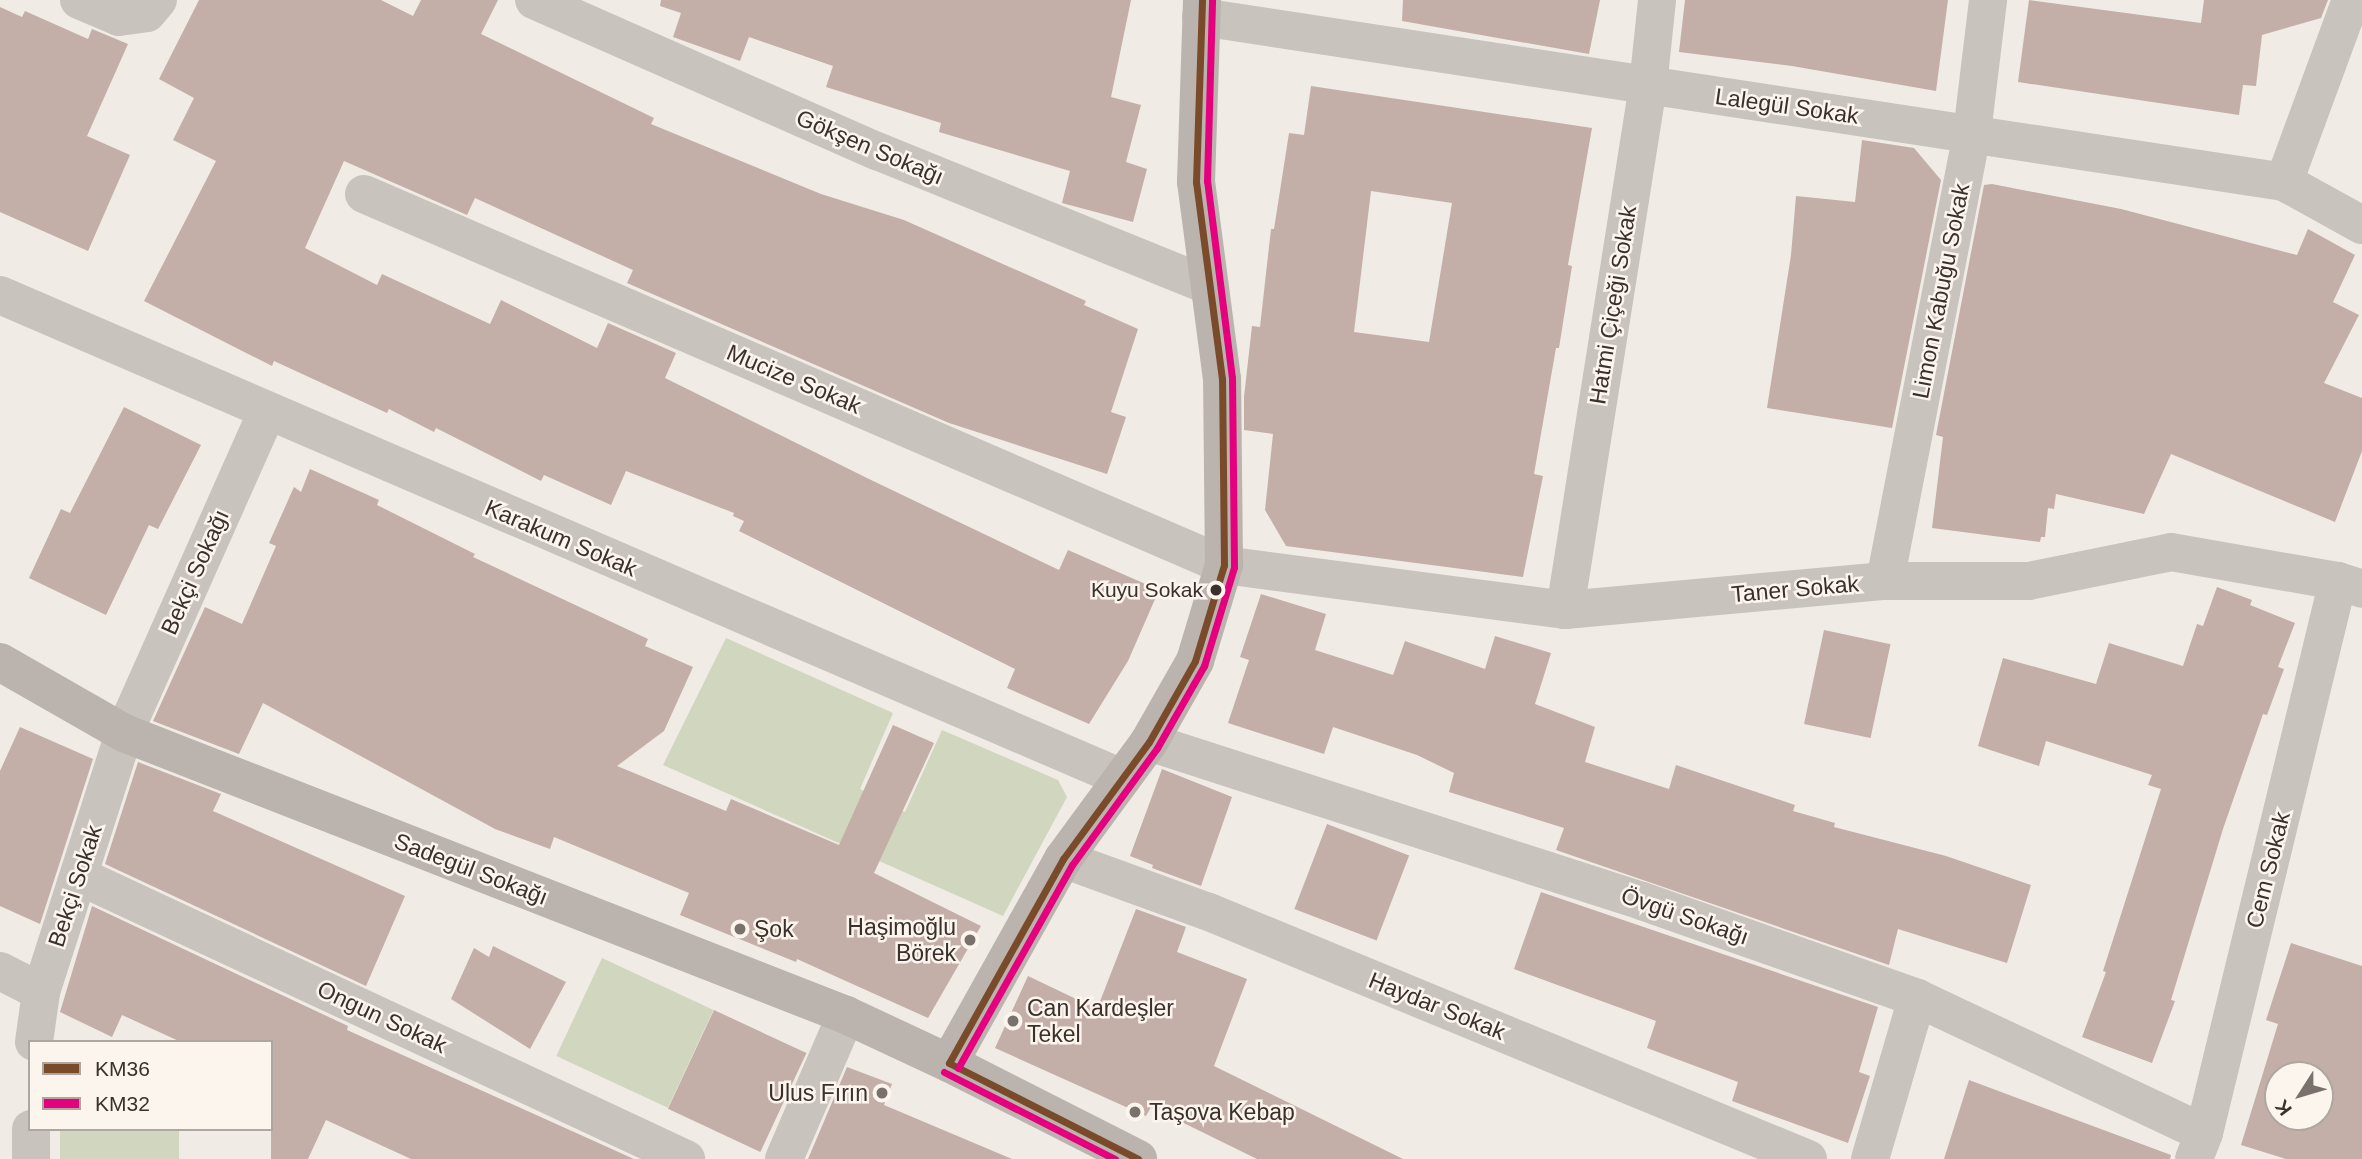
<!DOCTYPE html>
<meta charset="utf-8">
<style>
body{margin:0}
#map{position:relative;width:2362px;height:1159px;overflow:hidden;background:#f0ebe5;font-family:Helvetica,sans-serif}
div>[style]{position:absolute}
.green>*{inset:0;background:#d1d6bf;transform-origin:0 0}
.building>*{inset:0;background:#c3afa7;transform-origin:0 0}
.street>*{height:38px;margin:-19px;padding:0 19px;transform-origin:19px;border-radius:19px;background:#c9c3be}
.secondary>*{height:38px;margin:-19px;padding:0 19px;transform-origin:19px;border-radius:19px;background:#bab3ae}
.bus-1>*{height:7px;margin:-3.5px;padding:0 3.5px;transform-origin:3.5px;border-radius:3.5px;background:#7a4b2a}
.bus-2>*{height:7px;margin:-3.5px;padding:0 3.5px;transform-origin:3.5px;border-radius:3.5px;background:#e5007d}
.dots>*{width:19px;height:19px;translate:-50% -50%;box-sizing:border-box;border:4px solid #fbf5ee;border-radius:50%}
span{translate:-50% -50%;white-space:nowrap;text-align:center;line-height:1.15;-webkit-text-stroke:5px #fbf5ee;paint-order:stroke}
.bus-label{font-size:21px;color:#3b302b}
.right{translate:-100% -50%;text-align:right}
.street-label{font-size:23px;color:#3b302b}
.poi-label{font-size:23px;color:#3b302b}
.left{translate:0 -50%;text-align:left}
.legend{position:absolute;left:28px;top:1040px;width:245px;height:91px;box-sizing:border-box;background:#fbf5ee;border:2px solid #aea6a0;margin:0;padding:9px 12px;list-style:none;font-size:21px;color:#3b302b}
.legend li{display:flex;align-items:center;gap:14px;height:35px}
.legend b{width:35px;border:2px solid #aea6a0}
.north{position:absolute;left:2264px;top:1061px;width:70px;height:70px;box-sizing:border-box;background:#fbf5ee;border:2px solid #aea6a0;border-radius:50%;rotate:233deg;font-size:19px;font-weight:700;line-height:28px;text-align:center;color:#3b302b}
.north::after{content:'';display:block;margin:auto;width:24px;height:32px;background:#7a716c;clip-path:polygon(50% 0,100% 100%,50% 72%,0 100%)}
</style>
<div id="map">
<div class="green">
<i style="clip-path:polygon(726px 638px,893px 713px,860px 789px,905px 812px,942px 730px,1058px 780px,1067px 797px,1003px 916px,663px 765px)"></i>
<i style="left:602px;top:958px;width:123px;height:108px;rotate:25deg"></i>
<i style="left:60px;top:1129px;width:119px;height:30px"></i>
</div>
<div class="building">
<i style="clip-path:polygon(199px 0,381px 0,413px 16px,421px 0,498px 0,481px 34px,654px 118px,651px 124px,821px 194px,904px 220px,1086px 301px,1084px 305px,1138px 329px,1111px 412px,1126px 417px,1107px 474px,949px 423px,627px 283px,633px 270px,475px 198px,467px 215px,344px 161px,305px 248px,377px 285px,382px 274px,490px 324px,501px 300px,597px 348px,608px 323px,676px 353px,665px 378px,869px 479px,1059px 570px,1068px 550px,1159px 590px,1128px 661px,1089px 724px,1007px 688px,1015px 669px,739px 531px,744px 521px,733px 516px,734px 513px,626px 471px,611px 505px,544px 475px,541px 481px,436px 428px,434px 432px,389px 409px,387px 413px,274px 361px,272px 366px,144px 301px,216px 161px,173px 140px,194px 98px,159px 79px)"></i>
<i style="clip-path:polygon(661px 0,1131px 0,1111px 97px,1141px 105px,1126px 162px,1147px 169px,1133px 222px,1062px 203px,1070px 171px,939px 132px,941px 123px,826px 87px,833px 66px,749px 37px,740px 61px,673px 37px,681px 13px,660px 6px)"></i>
<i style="clip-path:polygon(1403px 0,1600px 0,1589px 54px,1402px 21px)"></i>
<i style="clip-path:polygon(1685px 0,1948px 0,1936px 91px,1792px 66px,1679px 52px)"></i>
<i style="clip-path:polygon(2029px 0,2201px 23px,2204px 0,2328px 0,2321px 18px,2262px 35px,2256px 86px,2243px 85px,2239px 115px,2018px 82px)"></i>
<i style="clip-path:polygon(0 7px,22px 17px,25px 11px,88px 39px,92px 29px,128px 44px,87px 136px,130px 155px,88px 251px,0 212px)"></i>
<i style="clip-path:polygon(evenodd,1311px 86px,1592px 128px,1568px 265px,1572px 266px,1559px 348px,1556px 348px,1534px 474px,1543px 476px,1523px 577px,1286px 546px,1265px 510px,1273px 434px,1244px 430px,1244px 397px,1252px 326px,1260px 327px,1271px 229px,1274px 229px,1289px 133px,1304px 135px,1311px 86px,1371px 191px,1452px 203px,1429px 342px,1354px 332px,1371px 191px)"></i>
<i style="clip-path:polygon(1862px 140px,1914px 148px,1941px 180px,1892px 428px,1767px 408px,1791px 255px,1796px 196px,1855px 202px)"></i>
<i style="clip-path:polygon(1992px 184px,2121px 209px,2297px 255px,2308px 229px,2355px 255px,2333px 302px,2359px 315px,2324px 383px,2362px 398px,2362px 451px,2335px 522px,2171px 454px,2144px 514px,2056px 494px,2054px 509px,2048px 508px,2045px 537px,2041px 537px,2040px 542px,1932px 528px,1943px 437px,1936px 435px,1984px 185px)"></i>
<i style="clip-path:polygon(124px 407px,201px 445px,158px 529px,149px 525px,106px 615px,29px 578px,61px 509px,70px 513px)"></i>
<i style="clip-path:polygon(310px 469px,379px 500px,377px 505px,475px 554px,473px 557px,648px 639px,645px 646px,693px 667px,664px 731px,617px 766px,726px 811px,731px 799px,839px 845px,893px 725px,934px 743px,874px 873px,981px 926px,928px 1018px,797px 959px,796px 962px,680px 915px,689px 893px,554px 837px,550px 849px,495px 829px,263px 703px,239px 754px,153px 721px,205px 607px,242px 624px,276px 546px,269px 543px,294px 487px,301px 492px)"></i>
<i style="clip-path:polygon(2217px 587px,2252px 600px,2250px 605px,2295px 623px,2278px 667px,2284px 669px,2267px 715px,2263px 714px,2223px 829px,2171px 1000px,2175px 1001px,2152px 1063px,2082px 1037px,2106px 972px,2103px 971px,2161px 789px,2148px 785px,2152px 775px,2046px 741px,2039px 766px,1978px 746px,2003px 658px,2096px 684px,2109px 643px,2183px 666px,2197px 624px,2203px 626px)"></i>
<i style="clip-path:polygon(1261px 594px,1326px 614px,1315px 650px,1393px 675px,1405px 641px,1485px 669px,1495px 636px,1551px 653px,1535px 704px,1595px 727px,1585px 762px,1669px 789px,1676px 765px,1795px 805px,1793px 811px,1835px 823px,1834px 827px,1946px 856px,2031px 885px,2007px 963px,1898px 929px,1889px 965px,1556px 850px,1564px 828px,1449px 792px,1454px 773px,1417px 755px,1333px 727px,1324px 754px,1228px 723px,1249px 660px,1240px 657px)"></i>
<i style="left:1824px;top:630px;width:68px;height:96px;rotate:12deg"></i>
<i style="clip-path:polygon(20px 727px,93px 759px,40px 924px,0 906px,0 771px)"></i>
<i style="clip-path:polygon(138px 762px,221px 794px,213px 811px,405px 896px,366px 986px,105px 864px)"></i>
<i style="clip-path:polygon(1162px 769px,1232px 797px,1201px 886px,1152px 868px,1153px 865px,1130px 856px)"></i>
<i style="left:1327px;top:824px;width:88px;height:91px;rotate:21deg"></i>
<i style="clip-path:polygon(1541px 892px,1878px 1007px,1859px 1072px,1870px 1076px,1848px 1143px,1732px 1101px,1738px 1082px,1647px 1048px,1656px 1021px,1514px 969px)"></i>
<i style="clip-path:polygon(92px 906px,348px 1026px,347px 1030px,634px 1159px,411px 1159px,326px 1120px,308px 1159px,271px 1159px,271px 1042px,181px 1042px,122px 1015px,112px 1037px,60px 1012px)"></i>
<i style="clip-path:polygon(1136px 909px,1186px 927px,1177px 952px,1247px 979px,1214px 1066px,1403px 1159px,1257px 1159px,1151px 1107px,1146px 1116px,995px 1048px,1028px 976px,1097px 1009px)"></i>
<i style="clip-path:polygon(evenodd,2291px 943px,2362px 966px,2362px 1159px,2286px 1159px,2241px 1145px,2278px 1024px,2266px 1020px,2291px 943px,2278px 1075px,2320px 1075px,2320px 1117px,2278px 1117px,2278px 1075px)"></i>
<i style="clip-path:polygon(493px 946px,566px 982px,530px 1049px,451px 999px,474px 948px,489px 957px)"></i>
<i style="left:714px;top:1010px;width:102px;height:109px;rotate:25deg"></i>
<i style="clip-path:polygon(847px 1067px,892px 1084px,884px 1105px,1012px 1159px,808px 1159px)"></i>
<i style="clip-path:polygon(1969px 1080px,2171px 1155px,2170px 1159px,1944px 1159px)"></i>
</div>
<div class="street">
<i style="left:79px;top:0;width:43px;rotate:23deg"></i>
<i style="left:119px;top:17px;width:28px;rotate:-8deg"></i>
<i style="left:147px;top:13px;width:17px;rotate:-50deg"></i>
<i style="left:534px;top:0;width:375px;rotate:23.8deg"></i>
<i style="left:877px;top:151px;width:358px;rotate:22.1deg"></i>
<i style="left:1201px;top:17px;width:1095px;rotate:8.66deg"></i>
<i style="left:2284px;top:182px;width:89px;rotate:28.9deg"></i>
<i style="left:2284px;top:182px;width:194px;rotate:-69.8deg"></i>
<i style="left:364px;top:194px;width:937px;rotate:23.34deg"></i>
<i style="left:1224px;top:565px;width:344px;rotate:7.5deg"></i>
<i style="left:1565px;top:610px;width:321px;rotate:-5.2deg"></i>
<i style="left:1885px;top:581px;width:144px"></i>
<i style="left:2029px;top:581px;width:145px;rotate:-11.5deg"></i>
<i style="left:2171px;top:552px;width:169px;rotate:9.9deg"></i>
<i style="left:2338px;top:581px;width:25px;rotate:18deg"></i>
<i style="left:0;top:295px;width:1222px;rotate:23.29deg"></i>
<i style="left:1885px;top:581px;width:456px;rotate:-79deg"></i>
<i style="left:1972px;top:133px;width:134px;rotate:-83.1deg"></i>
<i style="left:1565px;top:610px;width:531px;rotate:-81deg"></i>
<i style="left:1648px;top:86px;width:86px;rotate:-84deg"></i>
<i style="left:1149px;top:742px;width:518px;rotate:17.88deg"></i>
<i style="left:1642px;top:901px;width:292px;rotate:19.4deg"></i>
<i style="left:1917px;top:998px;width:317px;rotate:25.2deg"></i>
<i style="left:1063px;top:859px;width:155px;rotate:20deg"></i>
<i style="left:1209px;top:912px;width:648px;rotate:22.41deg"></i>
<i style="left:79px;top:876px;width:670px;rotate:25deg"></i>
<i style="left:0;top:971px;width:46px;rotate:27.1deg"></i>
<i style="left:34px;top:1042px;width:50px;rotate:-82deg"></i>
<i style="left:41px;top:992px;width:272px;rotate:-72.2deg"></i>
<i style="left:124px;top:733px;width:351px;rotate:-66deg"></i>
<i style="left:31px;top:1159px;width:30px;rotate:-90deg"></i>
<i style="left:784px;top:1159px;width:157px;rotate:-66.7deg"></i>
<i style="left:1870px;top:1159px;width:168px;rotate:-73.7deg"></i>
<i style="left:2194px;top:1159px;width:28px;rotate:-69deg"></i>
<i style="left:2204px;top:1133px;width:568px;rotate:-76.36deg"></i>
</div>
<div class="secondary">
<i style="left:0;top:662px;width:143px;rotate:29.8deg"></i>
<i style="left:124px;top:733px;width:775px;rotate:21.33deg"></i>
<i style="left:846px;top:1015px;width:114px;rotate:25deg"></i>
<i style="left:949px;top:1063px;width:212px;rotate:26.9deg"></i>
<i style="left:949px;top:1063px;width:234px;rotate:-60.8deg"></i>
<i style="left:1063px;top:859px;width:145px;rotate:-53.7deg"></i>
<i style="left:1149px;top:742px;width:93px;rotate:-60.4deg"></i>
<i style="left:1195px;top:661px;width:100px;rotate:-73.2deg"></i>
<i style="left:1224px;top:565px;width:186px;rotate:-90.6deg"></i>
<i style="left:1222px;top:379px;width:199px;rotate:-97.5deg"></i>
<i style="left:1196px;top:182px;width:182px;rotate:-88.1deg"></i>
</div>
<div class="bus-1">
<i style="left:949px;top:1063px;width:234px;rotate:-60.8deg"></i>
<i style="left:1063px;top:859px;width:145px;rotate:-53.7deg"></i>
<i style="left:1149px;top:742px;width:93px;rotate:-60.4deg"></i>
<i style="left:1195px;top:661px;width:100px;rotate:-73.2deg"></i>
<i style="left:1224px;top:565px;width:186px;rotate:-90.6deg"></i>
<i style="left:1222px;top:379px;width:199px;rotate:-97.5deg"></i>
<i style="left:1196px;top:182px;width:182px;rotate:-88.1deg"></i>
<i style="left:949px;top:1063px;width:212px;rotate:26.9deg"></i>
</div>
<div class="bus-2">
<i style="left:958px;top:1068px;width:233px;rotate:-60.7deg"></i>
<i style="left:1072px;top:865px;width:145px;rotate:-54deg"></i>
<i style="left:1157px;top:748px;width:95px;rotate:-60.2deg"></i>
<i style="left:1204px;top:666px;width:103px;rotate:-73.1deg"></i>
<i style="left:1234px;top:567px;width:189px;rotate:-90.6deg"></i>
<i style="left:1232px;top:378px;width:199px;rotate:-97.2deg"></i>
<i style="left:1207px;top:181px;width:181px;rotate:-88.4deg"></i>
<i style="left:944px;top:1072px;width:192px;rotate:27deg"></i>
</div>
<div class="dots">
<i style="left:1216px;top:590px;background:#3b302b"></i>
<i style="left:740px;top:929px;background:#7a716c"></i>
<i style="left:970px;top:940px;background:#7a716c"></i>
<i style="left:1013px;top:1021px;background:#7a716c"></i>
<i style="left:882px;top:1093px;background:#7a716c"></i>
<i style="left:1135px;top:1112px;background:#7a716c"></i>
</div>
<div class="bus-label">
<span class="right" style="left:1203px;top:590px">Kuyu Sokak</span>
</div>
<div class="street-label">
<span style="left:1787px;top:106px;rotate:8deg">Lalegül Sokak</span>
<span style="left:870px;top:147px;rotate:23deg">Gökşen Sokağı</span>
<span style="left:1941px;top:291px;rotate:-79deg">Limon Kabuğu Sokak</span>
<span style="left:1613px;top:305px;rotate:-81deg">Hatmi Çiçeği Sokak</span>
<span style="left:794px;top:379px;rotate:23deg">Mucize Sokak</span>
<span style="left:561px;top:538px;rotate:23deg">Karakum Sokak</span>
<span style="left:195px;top:572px;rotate:-66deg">Bekçi Sokağı</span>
<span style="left:1795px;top:589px;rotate:-5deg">Taner Sokak</span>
<span style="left:471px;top:869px;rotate:21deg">Sadegül Sokağı</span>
<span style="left:2268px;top:870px;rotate:-76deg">Cem Sokak</span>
<span style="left:75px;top:886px;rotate:-72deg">Bekçi Sokak</span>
<span style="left:1685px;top:916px;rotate:19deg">Övgü Sokağı</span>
<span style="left:1437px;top:1006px;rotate:22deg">Haydar Sokak</span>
<span style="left:382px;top:1017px;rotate:25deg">Ongun Sokak</span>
</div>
<div class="poi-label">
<span class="right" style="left:956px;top:940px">Haşimoğlu<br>Börek</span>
<span class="left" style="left:754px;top:929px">Şok</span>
<span class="left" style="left:1027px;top:1021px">Can Kardeşler<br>Tekel</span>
<span class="right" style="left:868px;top:1093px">Ulus Fırın</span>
<span class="left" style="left:1149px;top:1112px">Taşova Kebap</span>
</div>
<ul class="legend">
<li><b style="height:9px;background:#7a4b2a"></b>KM36</li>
<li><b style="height:9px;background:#e5007d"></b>KM32</li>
</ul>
<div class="north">K</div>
</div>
